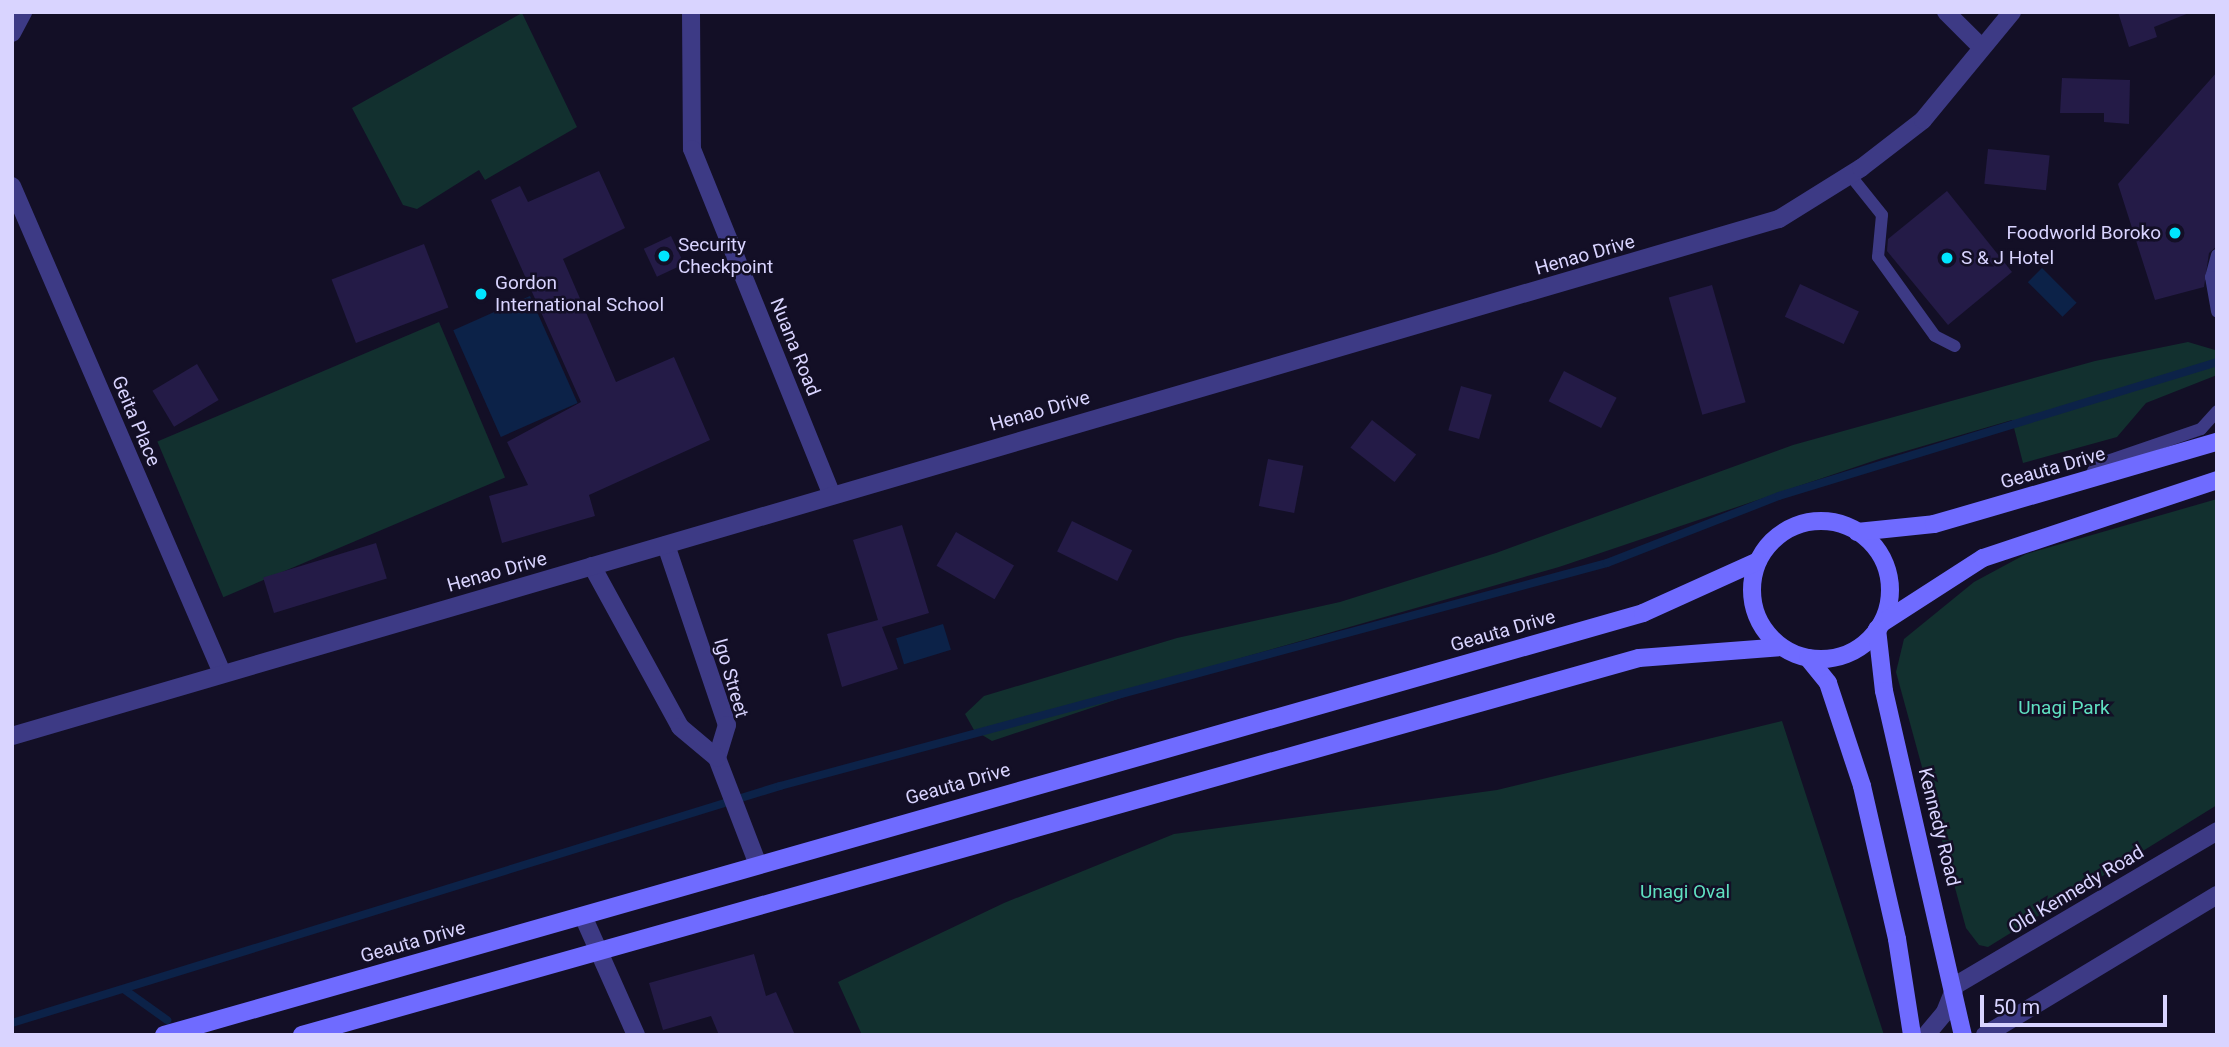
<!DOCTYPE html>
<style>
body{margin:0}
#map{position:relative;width:2229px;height:1047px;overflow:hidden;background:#130f26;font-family:Roboto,sans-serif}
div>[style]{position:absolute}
.green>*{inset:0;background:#12302f;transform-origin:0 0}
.water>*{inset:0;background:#0c2248;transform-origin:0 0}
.stream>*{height:8px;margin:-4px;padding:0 4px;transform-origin:4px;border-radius:4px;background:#0c2248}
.building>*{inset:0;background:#241b47;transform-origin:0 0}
.service>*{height:12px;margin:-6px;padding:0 6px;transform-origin:6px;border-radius:6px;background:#3d3a85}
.minor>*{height:18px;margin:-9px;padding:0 9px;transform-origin:9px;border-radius:9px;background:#3d3a85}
.secondary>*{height:18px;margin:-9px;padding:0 9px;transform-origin:9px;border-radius:9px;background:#6f6bff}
.secondary>.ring{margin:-9px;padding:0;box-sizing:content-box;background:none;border:18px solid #6f6bff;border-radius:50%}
.dots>*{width:19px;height:19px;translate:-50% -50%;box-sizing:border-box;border:4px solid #130f26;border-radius:50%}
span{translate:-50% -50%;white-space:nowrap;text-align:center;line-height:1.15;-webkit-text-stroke:5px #130f26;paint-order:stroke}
.poi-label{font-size:19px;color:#d9d4ff}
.right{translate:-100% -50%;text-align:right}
.left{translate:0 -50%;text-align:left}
.street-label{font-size:19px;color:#d9d4ff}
.park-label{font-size:19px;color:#5fe0c0}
.frame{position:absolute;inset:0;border:14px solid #d9d4ff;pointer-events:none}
.scale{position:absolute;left:1980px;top:995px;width:187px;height:32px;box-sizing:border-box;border:4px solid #d9d4ff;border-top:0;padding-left:9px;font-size:21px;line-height:24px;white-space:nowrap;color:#d9d4ff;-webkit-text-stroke:5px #130f26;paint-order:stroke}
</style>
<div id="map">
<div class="green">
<i style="clip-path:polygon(522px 13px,577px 127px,485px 180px,479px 170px,417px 209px,403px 205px,352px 108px)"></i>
<i style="left:439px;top:322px;width:169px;height:306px;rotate:67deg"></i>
<i style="clip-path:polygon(2188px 342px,2215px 350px,2217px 375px,2146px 403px,2117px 437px,2023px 463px,2012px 420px,1882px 458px,1559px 567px,1241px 658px,992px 741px,974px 730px,965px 714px,984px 696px,1177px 638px,1340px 602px,1496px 553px,1793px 445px,2095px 361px)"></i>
<i style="clip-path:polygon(2217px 499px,2217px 805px,1988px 947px,1979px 945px,1966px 928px,1896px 672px,1904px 639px,1974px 582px,2026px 554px)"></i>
<i style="clip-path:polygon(1782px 721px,1884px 1035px,862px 1035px,838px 982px,1004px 903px,1174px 834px,1497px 790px)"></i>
</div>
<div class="water">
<i style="left:2042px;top:268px;width:49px;height:20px;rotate:45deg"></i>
<i style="left:530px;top:296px;width:117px;height:84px;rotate:66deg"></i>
<i style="left:943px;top:624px;width:27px;height:49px;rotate:73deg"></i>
</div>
<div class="stream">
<i style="left:125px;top:990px;width:52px;rotate:35.5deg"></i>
<i style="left:12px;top:1023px;width:804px;rotate:-17.15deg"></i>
<i style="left:780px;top:786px;width:857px;rotate:-15.09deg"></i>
<i style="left:1607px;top:563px;width:185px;rotate:-21.3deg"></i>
<i style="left:1779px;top:496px;width:458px;rotate:-17deg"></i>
</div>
<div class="building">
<i style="clip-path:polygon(2118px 12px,2189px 12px,2189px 13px,2154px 27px,2157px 37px,2129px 47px)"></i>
<i style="clip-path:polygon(2217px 72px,2217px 246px,2209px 253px,2204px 287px,2155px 300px,2118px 184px)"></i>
<i style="clip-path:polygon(2062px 78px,2130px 80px,2129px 124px,2104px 122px,2104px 113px,2060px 113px)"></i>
<i style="left:1988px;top:149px;width:62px;height:35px;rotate:6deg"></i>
<i style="clip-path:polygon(599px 171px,625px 228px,563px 259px,616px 382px,674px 357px,710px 440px,589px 495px,595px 516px,502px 543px,489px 496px,528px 485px,507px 442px,581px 402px,491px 200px,520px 186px,528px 202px)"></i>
<i style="clip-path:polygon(1947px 191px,2012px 272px,1948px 325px,1887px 251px,1888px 239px)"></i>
<i style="left:671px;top:236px;width:31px;height:30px;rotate:65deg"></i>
<i style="left:424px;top:244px;width:68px;height:99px;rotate:69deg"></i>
<i style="left:1800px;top:284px;width:65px;height:36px;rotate:25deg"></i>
<i style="left:1712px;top:285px;width:122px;height:45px;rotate:74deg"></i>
<i style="left:197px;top:364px;width:42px;height:52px;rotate:59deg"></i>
<i style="left:1564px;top:371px;width:59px;height:34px;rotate:27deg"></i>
<i style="left:1461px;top:386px;width:32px;height:46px;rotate:16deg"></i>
<i style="left:1372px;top:420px;width:56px;height:35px;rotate:38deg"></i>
<i style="left:1268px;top:459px;width:36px;height:48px;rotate:11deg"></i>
<i style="left:1072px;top:521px;width:67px;height:34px;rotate:26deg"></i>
<i style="clip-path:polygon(902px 525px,929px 613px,882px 627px,898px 669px,842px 687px,827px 634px,878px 620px,853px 540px)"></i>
<i style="left:956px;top:532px;width:67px;height:39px;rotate:30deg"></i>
<i style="left:376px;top:543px;width:37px;height:118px;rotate:73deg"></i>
<i style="clip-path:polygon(754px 954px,766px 996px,776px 992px,795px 1035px,719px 1035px,711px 1016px,663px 1030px,649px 983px)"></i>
</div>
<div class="service">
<i style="left:1850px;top:175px;width:51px;rotate:51.3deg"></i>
<i style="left:1882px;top:215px;width:42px;rotate:95.4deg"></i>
<i style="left:1878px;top:257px;width:97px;rotate:54.2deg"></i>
<i style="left:1935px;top:336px;width:22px;rotate:27deg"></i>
<i style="left:2217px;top:255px;width:23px;rotate:105deg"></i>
<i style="left:2211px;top:277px;width:35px;rotate:80deg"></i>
<i style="left:2088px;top:481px;width:18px;rotate:-63deg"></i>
<i style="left:2096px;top:465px;width:111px;rotate:-18.9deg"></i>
<i style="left:2201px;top:429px;width:24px;rotate:-48deg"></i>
</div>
<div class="minor">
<i style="left:691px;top:12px;width:137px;rotate:89.6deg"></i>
<i style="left:692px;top:149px;width:371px;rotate:68deg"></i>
<i style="left:1946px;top:12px;width:47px;rotate:45deg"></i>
<i style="left:12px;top:33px;width:24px;rotate:-62deg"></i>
<i style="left:12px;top:186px;width:530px;rotate:66.67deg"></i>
<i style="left:666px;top:545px;width:190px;rotate:71.3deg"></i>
<i style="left:727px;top:725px;width:34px;rotate:107deg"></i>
<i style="left:717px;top:758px;width:111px;rotate:69deg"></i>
<i style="left:592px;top:566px;width:183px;rotate:61.3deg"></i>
<i style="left:680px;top:727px;width:48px;rotate:40deg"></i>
<i style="left:12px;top:736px;width:1841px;rotate:-16.31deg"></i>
<i style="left:1779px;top:219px;width:97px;rotate:-31.9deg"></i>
<i style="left:1861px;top:168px;width:78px;rotate:-37.7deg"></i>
<i style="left:1923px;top:120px;width:140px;rotate:-50.5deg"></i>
<i style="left:583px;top:916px;width:130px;rotate:66deg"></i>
<i style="left:1926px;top:1035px;width:30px;rotate:-50deg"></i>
<i style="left:1945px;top:1012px;width:29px;rotate:-68deg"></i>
<i style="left:1956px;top:985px;width:303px;rotate:-30.5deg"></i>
<i style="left:1985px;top:1035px;width:271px;rotate:-31.1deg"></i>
</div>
<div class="secondary">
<i class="ring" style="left:1752px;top:521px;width:120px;height:120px"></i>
<i style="left:1857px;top:532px;width:77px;rotate:-5.9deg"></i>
<i style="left:1934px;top:524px;width:295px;rotate:-16.2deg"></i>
<i style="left:1882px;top:623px;width:120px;rotate:-32.8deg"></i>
<i style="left:1983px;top:558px;width:247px;rotate:-18.4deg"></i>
<i style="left:1877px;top:629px;width:62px;rotate:83.6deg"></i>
<i style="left:1884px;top:691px;width:353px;rotate:77.1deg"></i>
<i style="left:1808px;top:658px;width:32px;rotate:51deg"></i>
<i style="left:1828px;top:683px;width:108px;rotate:71.7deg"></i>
<i style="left:1862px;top:786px;width:157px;rotate:77.1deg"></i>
<i style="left:1897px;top:939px;width:97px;rotate:81.1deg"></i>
<i style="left:164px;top:1035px;width:1538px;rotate:-15.92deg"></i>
<i style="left:1643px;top:613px;width:126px;rotate:-24.3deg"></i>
<i style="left:302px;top:1035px;width:1389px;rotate:-15.75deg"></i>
<i style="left:1639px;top:658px;width:142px;rotate:-4.4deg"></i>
</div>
<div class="dots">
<i style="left:2175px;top:233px;background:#00e5ff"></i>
<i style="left:664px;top:256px;background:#00e5ff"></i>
<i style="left:1947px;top:258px;background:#00e5ff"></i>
<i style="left:481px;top:294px;background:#00e5ff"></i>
</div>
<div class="poi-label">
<span class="right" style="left:2161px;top:233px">Foodworld Boroko</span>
<span class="left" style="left:678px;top:256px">Security<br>Checkpoint</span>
<span class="left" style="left:1961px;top:258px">S &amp; J Hotel</span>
<span class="left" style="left:495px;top:294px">Gordon<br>International School</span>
</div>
<div class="street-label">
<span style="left:1585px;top:255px;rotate:-16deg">Henao Drive</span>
<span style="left:795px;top:347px;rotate:68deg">Nuana Road</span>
<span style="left:1040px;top:411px;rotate:-16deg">Henao Drive</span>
<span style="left:136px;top:421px;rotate:67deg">Geita Place</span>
<span style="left:2053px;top:468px;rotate:-16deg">Geauta Drive</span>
<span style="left:497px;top:572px;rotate:-16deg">Henao Drive</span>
<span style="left:1503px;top:631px;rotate:-16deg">Geauta Drive</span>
<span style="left:731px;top:678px;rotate:74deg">Igo Street</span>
<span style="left:958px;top:784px;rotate:-16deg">Geauta Drive</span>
<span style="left:1939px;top:827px;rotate:76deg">Kennedy Road</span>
<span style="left:2076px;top:890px;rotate:-31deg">Old Kennedy Road</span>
<span style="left:413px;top:942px;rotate:-16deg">Geauta Drive</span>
</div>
<div class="park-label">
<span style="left:2064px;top:708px">Unagi Park</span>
<span style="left:1685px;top:892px">Unagi Oval</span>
</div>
<div class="frame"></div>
<div class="scale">50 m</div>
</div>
